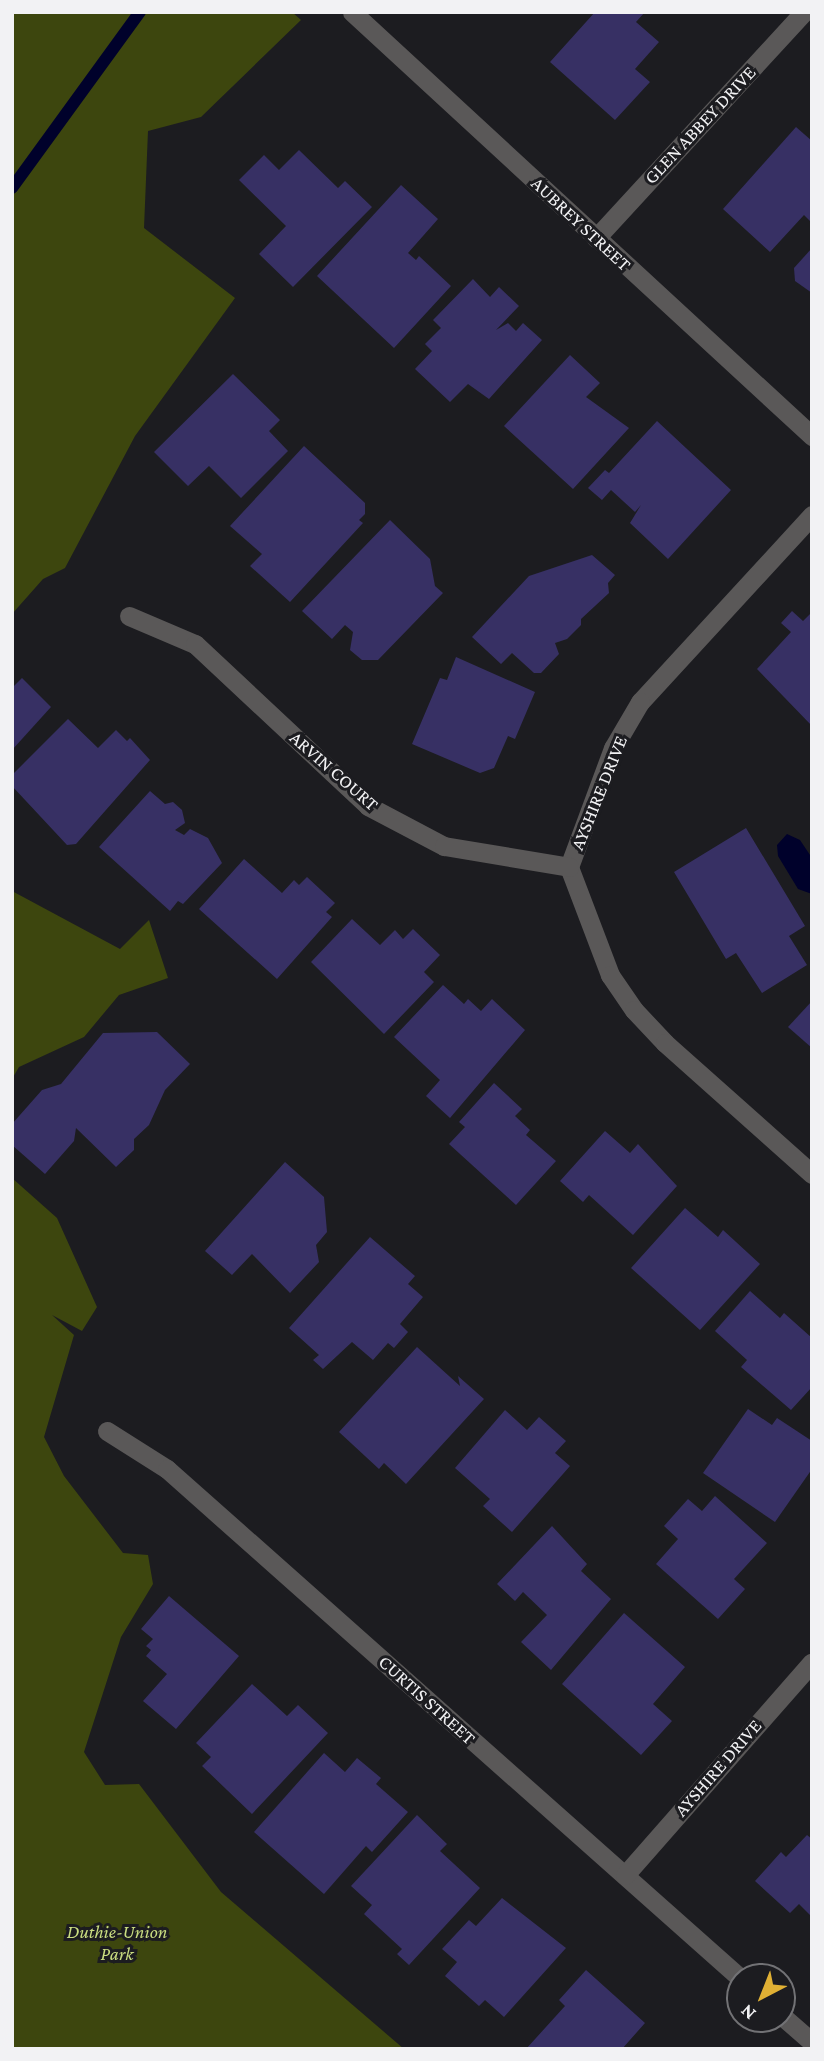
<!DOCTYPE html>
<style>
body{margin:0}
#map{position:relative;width:824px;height:2061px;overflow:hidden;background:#1c1c20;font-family:"Crimson Pro",serif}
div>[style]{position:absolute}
.green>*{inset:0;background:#3d460e}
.water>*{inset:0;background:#00012b}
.stream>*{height:12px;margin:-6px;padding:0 6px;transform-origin:6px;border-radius:6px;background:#00012b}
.building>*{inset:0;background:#373064}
.minor>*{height:19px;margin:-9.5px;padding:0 9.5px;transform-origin:9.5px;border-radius:9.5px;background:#5a5858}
span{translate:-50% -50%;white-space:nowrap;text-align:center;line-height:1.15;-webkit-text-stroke:6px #1c1c20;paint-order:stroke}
.street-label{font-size:19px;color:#f2f2f4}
.park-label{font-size:19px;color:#cadd81;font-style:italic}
.frame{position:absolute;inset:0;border:14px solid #f2f2f4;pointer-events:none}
.north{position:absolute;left:726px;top:1963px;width:70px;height:70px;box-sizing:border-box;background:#1c1c20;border:2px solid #727275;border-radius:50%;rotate:222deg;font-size:19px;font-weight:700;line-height:28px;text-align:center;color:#f2f2f4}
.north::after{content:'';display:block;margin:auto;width:24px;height:32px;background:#e0b034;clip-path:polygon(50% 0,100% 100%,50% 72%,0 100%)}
</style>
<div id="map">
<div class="green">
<i style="clip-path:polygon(12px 12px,292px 12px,301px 20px,201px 117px,148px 131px,144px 228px,235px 298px,135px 436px,65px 568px,43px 579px,12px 614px)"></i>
<i style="clip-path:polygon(12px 891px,120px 949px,149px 920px,168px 978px,119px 995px,84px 1037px,19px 1067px,12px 1079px)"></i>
<i style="clip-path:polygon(12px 1178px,57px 1218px,97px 1307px,82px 1331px,52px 1315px,74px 1335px,44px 1437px,64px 1476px,123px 1553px,148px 1555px,153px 1584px,121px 1637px,84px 1752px,105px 1785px,139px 1784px,221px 1892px,404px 2049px,12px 2049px)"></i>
</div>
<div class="water">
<i style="clip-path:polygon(787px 834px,800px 840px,812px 858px,812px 894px,798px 889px,778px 856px,777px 845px)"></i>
</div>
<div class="stream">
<i style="left:12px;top:188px;width:218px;rotate:-54deg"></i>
</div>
<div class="building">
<i style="clip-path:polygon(595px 12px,645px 12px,636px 22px,659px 42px,635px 69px,650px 82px,615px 120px,550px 62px)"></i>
<i style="clip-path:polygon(796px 127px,812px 141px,812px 223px,804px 215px,770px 252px,723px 209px)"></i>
<i style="clip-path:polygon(299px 150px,338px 188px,345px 181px,372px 207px,293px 287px,259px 254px,286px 226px,239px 180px,264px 155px,279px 170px)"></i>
<i style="clip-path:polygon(401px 185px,438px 219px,408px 253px,416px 260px,419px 256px,451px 286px,394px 348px,317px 276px)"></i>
<i style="clip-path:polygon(812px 248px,812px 293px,795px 281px,794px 268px)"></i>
<i style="clip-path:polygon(473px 279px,490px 297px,499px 287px,519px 306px,496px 330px,508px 323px,516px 331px,523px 323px,542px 340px,489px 399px,468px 384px,450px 402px,415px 369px,432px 351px,425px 344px,441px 328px,433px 320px)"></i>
<i style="clip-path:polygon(570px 355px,600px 383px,586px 397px,629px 428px,573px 489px,504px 426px)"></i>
<i style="clip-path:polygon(233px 374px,280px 420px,269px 431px,288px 451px,241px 498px,209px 466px,188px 486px,154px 452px)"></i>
<i style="clip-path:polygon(657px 421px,731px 490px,668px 559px,630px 523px,641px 505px,635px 512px,611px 490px,602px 500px,588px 488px,605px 470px,609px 473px)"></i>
<i style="clip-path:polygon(304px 446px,365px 503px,365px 514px,359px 520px,363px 523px,290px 602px,250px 566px,262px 554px,230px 526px)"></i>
<i style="clip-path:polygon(390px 520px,430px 559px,435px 586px,443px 593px,378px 660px,362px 660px,350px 650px,353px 632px,345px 625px,332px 639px,302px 611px)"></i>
<i style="clip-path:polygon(592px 555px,615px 575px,608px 583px,609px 593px,581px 619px,581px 625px,567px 639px,555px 643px,559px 654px,541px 673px,534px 673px,512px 653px,501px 664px,472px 637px,529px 576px)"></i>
<i style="clip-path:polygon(792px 611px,803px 621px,812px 612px,812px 726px,757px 669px,791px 632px,781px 623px)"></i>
<i style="clip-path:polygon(456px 657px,535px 692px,515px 739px,508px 736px,494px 768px,480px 773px,412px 744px,440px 678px,447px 680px)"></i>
<i style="clip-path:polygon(22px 678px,51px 707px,12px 750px,12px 688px)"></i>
<i style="clip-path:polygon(68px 719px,98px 748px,116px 730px,127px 741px,130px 738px,150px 760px,76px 844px,67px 845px,12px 786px,12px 775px)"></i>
<i style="clip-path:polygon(150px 791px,165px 804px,173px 802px,182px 810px,185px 823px,175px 830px,184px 835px,190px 829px,208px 838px,222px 863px,183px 904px,178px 901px,170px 911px,99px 847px)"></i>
<i style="clip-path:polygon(746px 828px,805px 926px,789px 936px,807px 965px,762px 993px,736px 953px,726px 959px,674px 872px)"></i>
<i style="clip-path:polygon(244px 859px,282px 893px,294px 880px,299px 885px,307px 877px,335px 903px,326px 912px,332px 917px,277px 979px,199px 909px)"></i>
<i style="clip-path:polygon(352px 919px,380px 945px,395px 930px,403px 939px,413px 929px,440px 955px,424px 972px,434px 982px,384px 1034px,311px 962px)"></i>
<i style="clip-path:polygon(443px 985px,464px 1004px,468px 999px,481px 1011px,492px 999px,525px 1030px,450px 1118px,426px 1096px,440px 1080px,394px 1037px)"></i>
<i style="clip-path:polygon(812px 1001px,812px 1048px,788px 1027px)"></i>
<i style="clip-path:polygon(157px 1032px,190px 1064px,165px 1090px,149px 1125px,134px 1139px,134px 1150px,116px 1167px,76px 1128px,74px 1141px,45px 1174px,12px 1145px,12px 1124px,42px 1090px,61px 1084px,103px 1033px)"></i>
<i style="clip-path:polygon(494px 1083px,522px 1109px,515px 1116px,530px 1130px,526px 1135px,556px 1161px,516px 1205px,449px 1144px,465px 1127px,459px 1122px)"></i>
<i style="clip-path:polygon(605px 1131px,630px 1153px,638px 1144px,677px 1186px,633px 1235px,589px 1195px,583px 1202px,560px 1181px)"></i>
<i style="clip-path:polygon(285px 1162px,324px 1197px,327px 1232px,316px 1245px,319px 1262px,290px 1293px,252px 1254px,232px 1275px,205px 1251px)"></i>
<i style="clip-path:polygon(685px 1208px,718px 1237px,723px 1230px,760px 1264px,700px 1330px,631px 1268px)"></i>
<i style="clip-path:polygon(370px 1237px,415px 1276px,408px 1284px,423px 1297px,400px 1324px,408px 1332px,394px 1348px,388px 1343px,373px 1360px,352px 1342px,323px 1369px,313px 1360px,319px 1355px,289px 1328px)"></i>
<i style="clip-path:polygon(750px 1291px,780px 1318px,784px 1313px,812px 1338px,812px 1387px,791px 1410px,741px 1367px,747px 1360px,715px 1331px)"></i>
<i style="clip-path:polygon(417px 1347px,460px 1386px,458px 1376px,484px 1399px,406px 1484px,384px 1463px,379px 1469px,339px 1432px)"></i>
<i style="clip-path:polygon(748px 1409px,772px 1425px,777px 1418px,812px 1441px,812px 1469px,775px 1522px,703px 1473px)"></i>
<i style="clip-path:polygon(505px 1410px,527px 1430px,539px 1417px,566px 1441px,555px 1453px,570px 1466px,512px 1532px,483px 1506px,490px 1499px,455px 1468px)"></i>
<i style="clip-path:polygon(715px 1496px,767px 1543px,734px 1579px,745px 1589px,718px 1619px,656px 1564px,678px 1539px,664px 1526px,688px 1499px,702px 1511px)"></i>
<i style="clip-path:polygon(552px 1526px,587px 1564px,581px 1571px,611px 1599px,551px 1670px,521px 1642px,547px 1615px,523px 1592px,515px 1601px,497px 1584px)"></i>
<i style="clip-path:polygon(169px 1596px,239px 1656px,176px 1729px,143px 1701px,167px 1674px,146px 1656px,151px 1650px,146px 1646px,153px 1639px,141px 1629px)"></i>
<i style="clip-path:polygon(624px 1613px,685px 1667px,653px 1704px,672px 1721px,641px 1755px,562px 1684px)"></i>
<i style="clip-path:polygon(252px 1684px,287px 1716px,298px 1705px,328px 1733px,252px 1814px,202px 1766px,211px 1757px,196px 1743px)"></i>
<i style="clip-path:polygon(324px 1753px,345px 1772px,357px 1758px,381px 1778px,376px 1784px,408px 1812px,372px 1852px,366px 1846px,324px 1894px,254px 1832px)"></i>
<i style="clip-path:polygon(417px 1815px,447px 1844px,440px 1851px,480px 1888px,409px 1965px,397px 1954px,402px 1949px,364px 1914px,372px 1905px,351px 1886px)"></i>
<i style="clip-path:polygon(807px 1835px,812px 1839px,812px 1917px,799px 1904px,790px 1913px,755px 1881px,781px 1852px,786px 1857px)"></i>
<i style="clip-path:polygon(502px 1898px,566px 1948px,504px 2017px,485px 2000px,479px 2006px,445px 1976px,457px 1962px,442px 1949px,469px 1920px,476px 1926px)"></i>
<i style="clip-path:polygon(586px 1970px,645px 2023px,622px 2049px,526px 2049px,565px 2006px,559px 2000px)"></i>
</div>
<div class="minor">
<i style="left:352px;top:12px;width:626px;rotate:42.67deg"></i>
<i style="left:596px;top:238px;width:307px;rotate:-47.4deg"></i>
<i style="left:812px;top:515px;width:254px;rotate:132.6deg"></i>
<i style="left:640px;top:702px;width:53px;rotate:120.4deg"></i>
<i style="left:613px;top:748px;width:127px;rotate:110.3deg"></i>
<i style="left:569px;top:867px;width:116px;rotate:69.2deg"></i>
<i style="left:610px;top:975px;width:42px;rotate:55.6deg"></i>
<i style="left:634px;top:1010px;width:45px;rotate:46.8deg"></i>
<i style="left:665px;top:1043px;width:197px;rotate:41.7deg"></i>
<i style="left:129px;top:616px;width:72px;rotate:23deg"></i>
<i style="left:195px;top:644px;width:237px;rotate:43.1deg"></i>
<i style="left:368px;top:806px;width:86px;rotate:27.8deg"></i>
<i style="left:444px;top:846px;width:127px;rotate:9.5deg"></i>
<i style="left:107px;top:1431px;width:71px;rotate:32.3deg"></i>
<i style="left:167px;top:1469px;width:766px;rotate:41.61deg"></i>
<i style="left:625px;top:1875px;width:283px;rotate:-48.7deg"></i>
<i style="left:782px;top:2016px;width:40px;rotate:41deg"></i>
</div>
<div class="street-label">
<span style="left:700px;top:125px;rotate:-47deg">GLEN ABBEY DRIVE</span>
<span style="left:581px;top:224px;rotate:43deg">AUBREY STREET</span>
<span style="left:334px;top:771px;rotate:41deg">ARVIN COURT</span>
<span style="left:599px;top:793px;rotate:-68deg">AYSHIRE DRIVE</span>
<span style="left:427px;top:1700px;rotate:42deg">CURTIS STREET</span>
<span style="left:718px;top:1768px;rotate:-49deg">AYSHIRE DRIVE</span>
</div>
<div class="park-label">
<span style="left:117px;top:1943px">Duthie-Union<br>Park</span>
</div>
<div class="frame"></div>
<div class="north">N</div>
</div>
